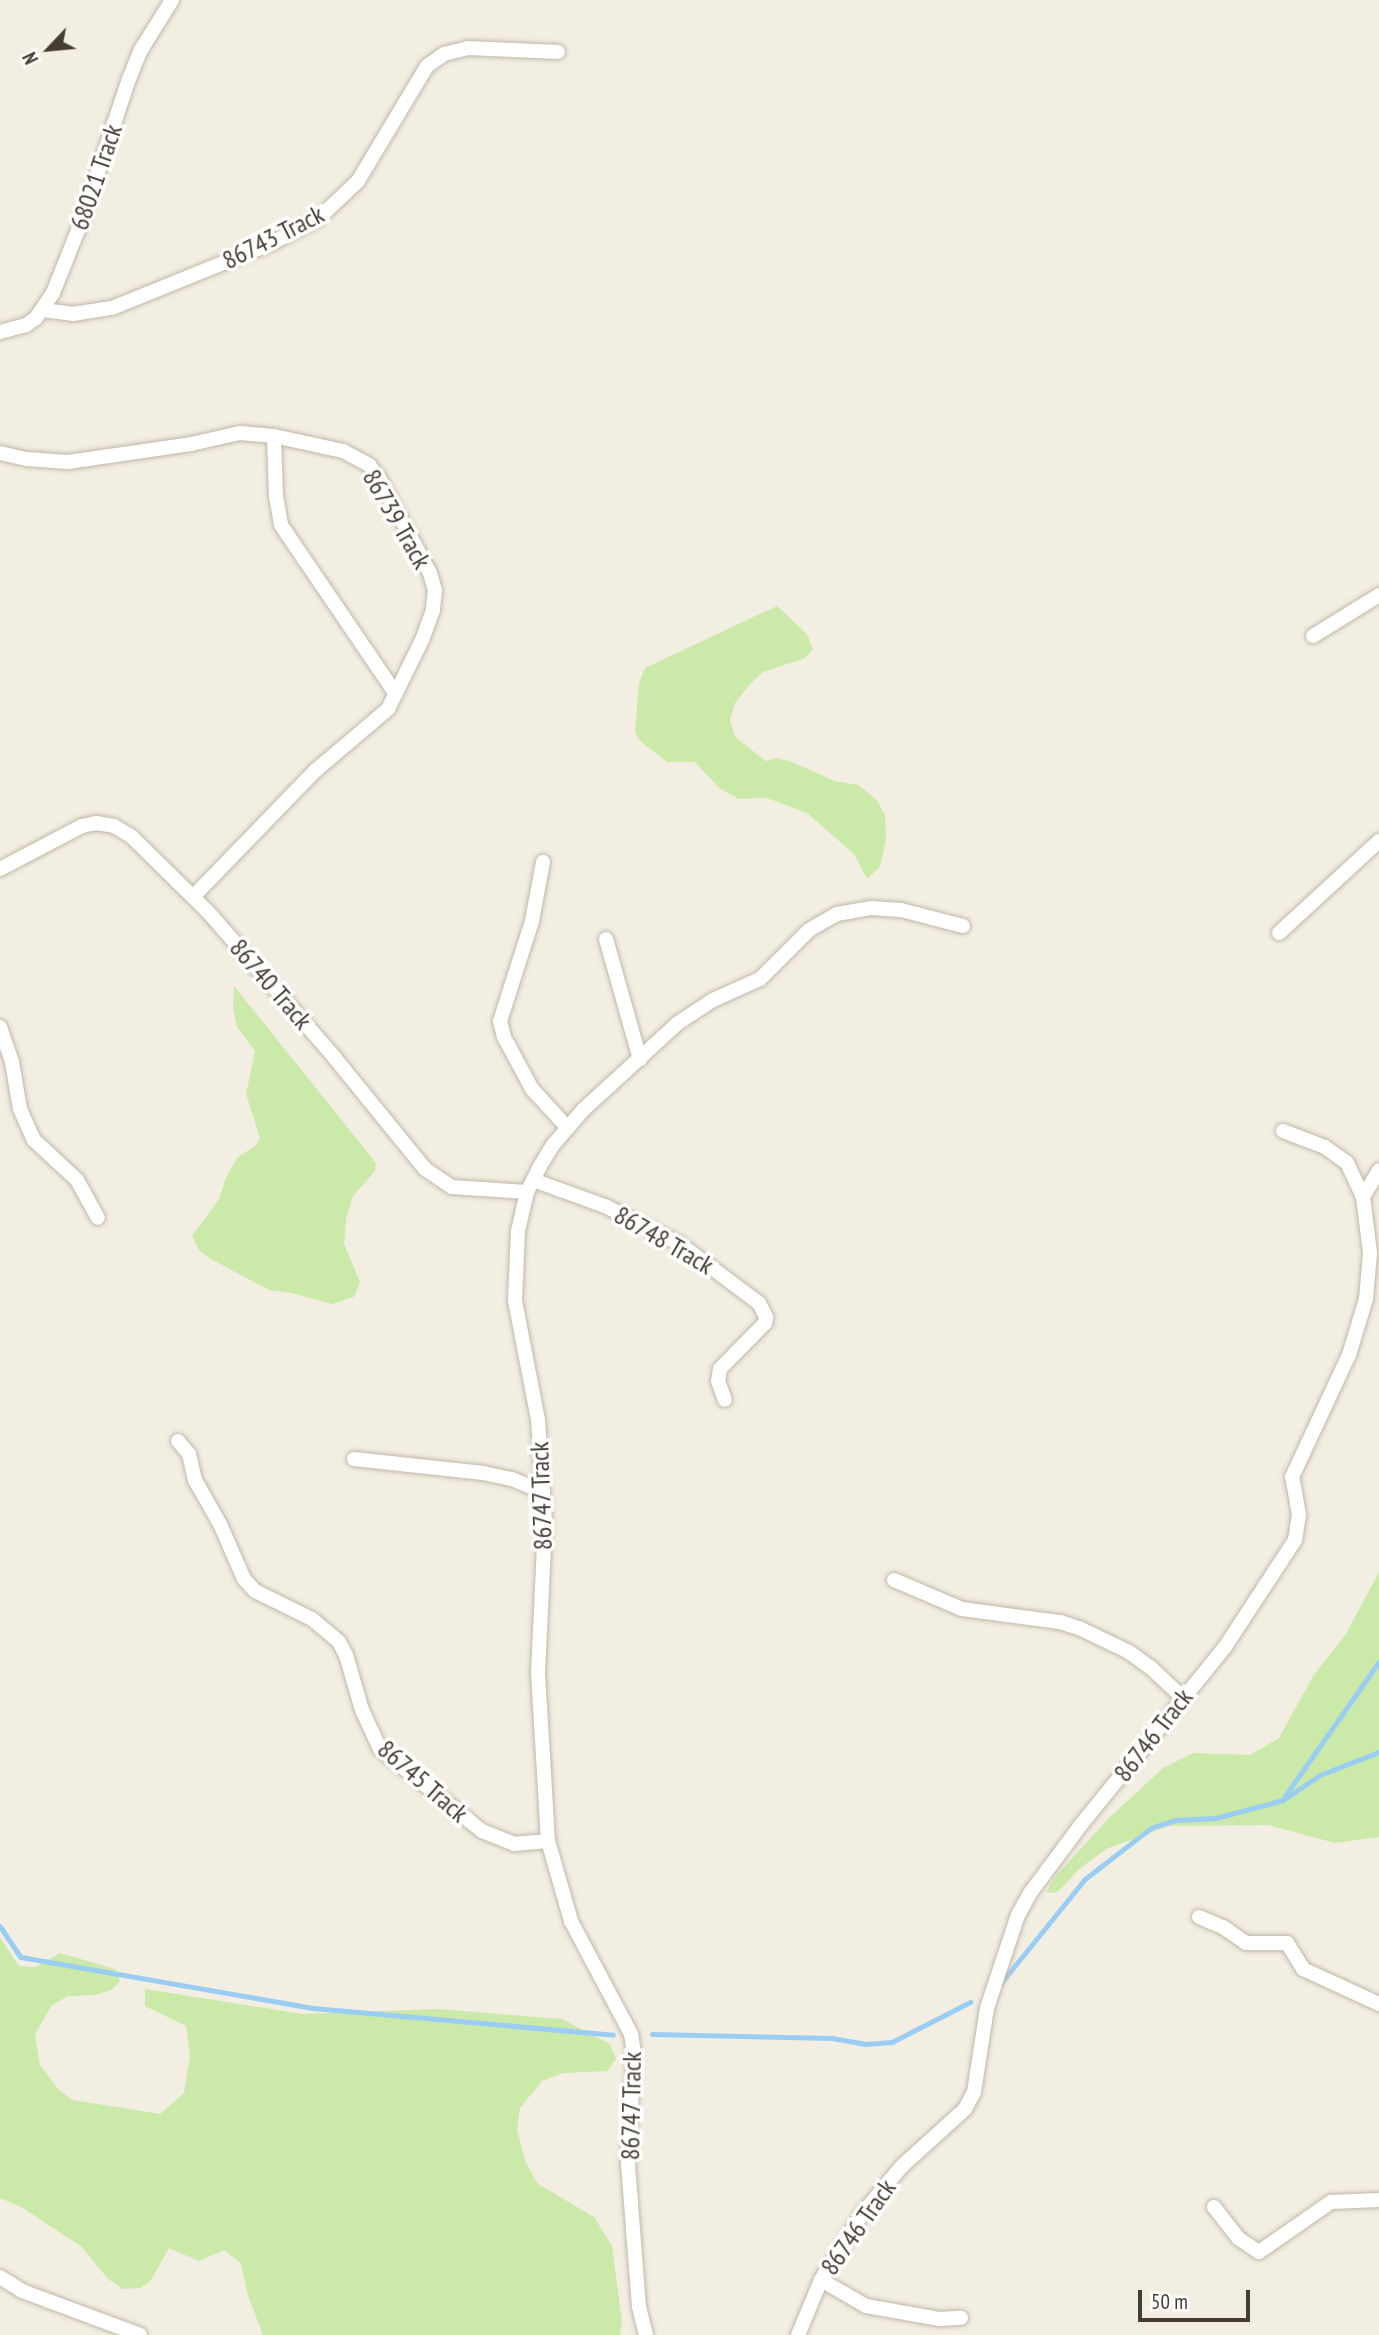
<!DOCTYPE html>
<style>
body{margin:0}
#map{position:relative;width:1379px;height:2335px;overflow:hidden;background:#f2eee2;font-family:"PT Sans Narrow",sans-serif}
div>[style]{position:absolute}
.green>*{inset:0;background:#cbe9a8}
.stream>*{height:4.5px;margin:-2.25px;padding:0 2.25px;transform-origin:2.25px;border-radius:2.25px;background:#9acdf3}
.roads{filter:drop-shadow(0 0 2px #c1b8a8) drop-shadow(0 0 2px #c1b8a8)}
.street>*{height:14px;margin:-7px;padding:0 7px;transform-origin:7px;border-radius:7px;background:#fff}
span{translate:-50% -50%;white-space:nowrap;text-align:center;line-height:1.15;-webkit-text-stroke:7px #fff;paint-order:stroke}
.street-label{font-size:26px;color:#443d33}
.north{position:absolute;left:14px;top:14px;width:70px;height:70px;-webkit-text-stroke:5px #fff;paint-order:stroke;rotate:244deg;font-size:19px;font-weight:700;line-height:28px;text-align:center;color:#443d33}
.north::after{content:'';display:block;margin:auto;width:24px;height:32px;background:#443d33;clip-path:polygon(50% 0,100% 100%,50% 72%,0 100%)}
.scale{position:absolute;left:1138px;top:2290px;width:112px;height:32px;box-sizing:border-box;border:4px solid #443d33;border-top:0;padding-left:9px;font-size:21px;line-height:24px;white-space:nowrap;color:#443d33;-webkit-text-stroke:5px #fff;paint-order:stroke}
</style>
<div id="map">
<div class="green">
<i style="clip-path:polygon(777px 606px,807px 634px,813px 649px,805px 658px,763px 672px,750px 684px,735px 703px,730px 720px,735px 737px,766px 761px,777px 758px,792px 762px,835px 781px,858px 785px,877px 800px,885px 815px,886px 839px,880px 867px,867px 879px,854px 854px,807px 813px,767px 798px,739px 799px,719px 788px,695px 762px,667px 762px,640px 741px,635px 732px,639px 683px,645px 668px)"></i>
<i style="clip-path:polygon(234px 986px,376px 1163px,375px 1171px,353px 1196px,346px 1219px,344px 1244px,360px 1282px,354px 1297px,332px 1304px,292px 1293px,269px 1290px,211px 1259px,199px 1250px,192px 1236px,219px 1199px,226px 1178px,237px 1158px,256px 1145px,260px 1138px,246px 1094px,255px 1051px,237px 1027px,233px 1009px)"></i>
<i style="clip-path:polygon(1379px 1572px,1379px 1837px,1335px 1843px,1268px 1825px,1169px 1826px,1106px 1849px,1079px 1869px,1064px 1886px,1055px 1893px,1046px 1892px,1056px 1876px,1107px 1820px,1163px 1768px,1193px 1753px,1250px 1755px,1279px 1738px,1313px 1676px,1346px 1634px)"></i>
<i style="clip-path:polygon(0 1938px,19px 1966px,36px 1967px,60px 1953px,115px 1969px,120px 1981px,111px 1990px,95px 1995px,68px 1996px,52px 2005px,35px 2034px,40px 2065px,59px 2090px,73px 2100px,160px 2114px,184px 2093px,190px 2056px,186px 2026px,145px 2006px,145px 1989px,302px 2014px,438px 2009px,562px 2019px,610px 2044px,616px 2059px,607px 2071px,563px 2073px,542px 2081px,520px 2108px,517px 2130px,526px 2163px,538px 2184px,594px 2217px,612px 2246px,622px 2322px,620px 2335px,263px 2335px,247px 2293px,241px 2263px,224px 2250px,199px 2261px,169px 2248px,150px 2282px,140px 2288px,123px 2289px,108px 2279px,82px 2247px,23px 2208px,0 2198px)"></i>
</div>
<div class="stream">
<i style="left:1285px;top:1796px;width:164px;rotate:-55deg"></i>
<i style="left:0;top:1926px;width:37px;rotate:56deg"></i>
<i style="left:21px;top:1957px;width:296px;rotate:9.9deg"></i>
<i style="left:313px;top:2008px;width:301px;rotate:5.1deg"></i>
<i style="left:1001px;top:1983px;width:134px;rotate:-51.1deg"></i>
<i style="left:1085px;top:1879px;width:83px;rotate:-37.7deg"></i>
<i style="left:1151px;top:1828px;width:26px;rotate:-18deg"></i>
<i style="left:1176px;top:1820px;width:40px;rotate:-2.9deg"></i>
<i style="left:1216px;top:1818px;width:69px;rotate:-15deg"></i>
<i style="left:1283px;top:1800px;width:45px;rotate:-34deg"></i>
<i style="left:1320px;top:1775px;width:63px;rotate:-21.3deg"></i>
<i style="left:652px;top:2034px;width:180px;rotate:1.3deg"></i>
<i style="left:832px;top:2038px;width:34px;rotate:10deg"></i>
<i style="left:865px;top:2044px;width:27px;rotate:-4deg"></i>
<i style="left:892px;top:2042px;width:88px;rotate:-27.1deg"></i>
</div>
<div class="roads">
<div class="street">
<i style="left:42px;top:310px;width:31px;rotate:7deg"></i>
<i style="left:73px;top:314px;width:39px;rotate:-9deg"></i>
<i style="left:112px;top:308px;width:173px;rotate:-22.1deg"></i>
<i style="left:272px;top:243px;width:52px;rotate:-27.6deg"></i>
<i style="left:318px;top:219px;width:55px;rotate:-43.5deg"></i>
<i style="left:358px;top:181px;width:134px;rotate:-59deg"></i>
<i style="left:427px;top:66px;width:21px;rotate:-35deg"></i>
<i style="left:444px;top:54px;width:25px;rotate:-14deg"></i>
<i style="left:468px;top:48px;width:90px;rotate:2.5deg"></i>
<i style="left:0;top:332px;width:27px;rotate:-15deg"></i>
<i style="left:26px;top:325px;width:12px;rotate:-35deg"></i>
<i style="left:36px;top:318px;width:30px;rotate:-56deg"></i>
<i style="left:53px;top:293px;width:79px;rotate:-68.3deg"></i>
<i style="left:82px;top:220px;width:149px;rotate:-71.6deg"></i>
<i style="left:129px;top:79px;width:31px;rotate:-68deg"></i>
<i style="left:141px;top:50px;width:59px;rotate:-58.2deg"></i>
<i style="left:274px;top:436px;width:60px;rotate:88.1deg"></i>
<i style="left:276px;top:496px;width:29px;rotate:80deg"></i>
<i style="left:281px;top:525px;width:204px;rotate:55.8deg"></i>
<i style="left:0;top:453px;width:28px;rotate:13deg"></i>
<i style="left:27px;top:459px;width:41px;rotate:4.2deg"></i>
<i style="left:68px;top:462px;width:124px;rotate:-8.3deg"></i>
<i style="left:191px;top:444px;width:50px;rotate:-12.7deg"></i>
<i style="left:240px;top:433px;width:34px;rotate:5deg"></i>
<i style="left:274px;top:436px;width:71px;rotate:12.3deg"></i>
<i style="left:343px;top:451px;width:30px;rotate:28deg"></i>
<i style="left:369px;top:465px;width:16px;rotate:52deg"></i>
<i style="left:379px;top:478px;width:108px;rotate:61.8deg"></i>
<i style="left:430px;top:573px;width:18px;rotate:74deg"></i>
<i style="left:435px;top:590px;width:20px;rotate:96deg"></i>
<i style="left:433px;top:610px;width:30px;rotate:110deg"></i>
<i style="left:423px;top:638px;width:79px;rotate:116.2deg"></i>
<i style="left:388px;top:709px;width:96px;rotate:139.7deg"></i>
<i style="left:315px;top:771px;width:175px;rotate:134.1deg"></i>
<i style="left:1313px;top:636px;width:78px;rotate:-31.8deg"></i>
<i style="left:543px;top:862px;width:60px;rotate:100.6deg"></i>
<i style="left:532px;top:921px;width:105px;rotate:107.7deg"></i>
<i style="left:500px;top:1021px;width:16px;rotate:76deg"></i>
<i style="left:504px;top:1037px;width:59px;rotate:61.7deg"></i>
<i style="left:532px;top:1089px;width:52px;rotate:47.4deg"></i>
<i style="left:0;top:869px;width:93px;rotate:-27.7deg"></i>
<i style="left:82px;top:826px;width:14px;rotate:-12deg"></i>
<i style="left:96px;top:823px;width:18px;rotate:9deg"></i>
<i style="left:114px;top:826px;width:21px;rotate:31deg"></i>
<i style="left:132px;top:837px;width:108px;rotate:44.6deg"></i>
<i style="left:209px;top:913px;width:191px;rotate:49deg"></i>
<i style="left:334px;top:1057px;width:144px;rotate:50.9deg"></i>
<i style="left:425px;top:1169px;width:32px;rotate:34deg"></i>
<i style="left:452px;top:1187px;width:75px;rotate:3.8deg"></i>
<i style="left:1279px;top:933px;width:136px;rotate:-42.6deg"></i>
<i style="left:606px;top:939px;width:125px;rotate:74.2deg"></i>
<i style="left:0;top:1027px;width:37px;rotate:71deg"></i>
<i style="left:12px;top:1062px;width:48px;rotate:80.3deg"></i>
<i style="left:20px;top:1109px;width:34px;rotate:66deg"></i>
<i style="left:34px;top:1140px;width:59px;rotate:42.9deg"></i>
<i style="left:77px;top:1180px;width:43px;rotate:61.1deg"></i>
<i style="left:533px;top:1180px;width:77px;rotate:19.9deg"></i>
<i style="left:605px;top:1206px;width:84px;rotate:26.9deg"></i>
<i style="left:680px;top:1244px;width:99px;rotate:36.8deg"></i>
<i style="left:759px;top:1303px;width:16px;rotate:63deg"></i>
<i style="left:766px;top:1317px;width:6px;rotate:99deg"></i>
<i style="left:765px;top:1323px;width:64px;rotate:134.4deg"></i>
<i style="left:720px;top:1369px;width:12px;rotate:99deg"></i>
<i style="left:718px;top:1381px;width:20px;rotate:70deg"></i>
<i style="left:1363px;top:1197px;width:31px;rotate:-59deg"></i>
<i style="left:178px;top:1441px;width:17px;rotate:50deg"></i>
<i style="left:189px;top:1454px;width:27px;rotate:77deg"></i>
<i style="left:195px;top:1480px;width:51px;rotate:60.4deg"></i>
<i style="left:220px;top:1524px;width:60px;rotate:66.4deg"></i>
<i style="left:244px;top:1579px;width:16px;rotate:47deg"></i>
<i style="left:255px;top:1591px;width:64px;rotate:26.2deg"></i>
<i style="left:312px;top:1619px;width:35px;rotate:40deg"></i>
<i style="left:339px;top:1642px;width:15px;rotate:62deg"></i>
<i style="left:346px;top:1655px;width:57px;rotate:73.8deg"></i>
<i style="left:362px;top:1710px;width:43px;rotate:65.2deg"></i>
<i style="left:380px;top:1749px;width:131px;rotate:38.8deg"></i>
<i style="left:482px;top:1831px;width:35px;rotate:22deg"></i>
<i style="left:514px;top:1844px;width:34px;rotate:-5deg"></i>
<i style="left:354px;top:1459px;width:130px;rotate:6.2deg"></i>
<i style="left:483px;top:1473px;width:30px;rotate:12deg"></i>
<i style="left:512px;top:1479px;width:33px;rotate:23deg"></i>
<i style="left:894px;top:1580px;width:74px;rotate:23.1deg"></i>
<i style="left:962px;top:1609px;width:99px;rotate:7.6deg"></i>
<i style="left:1060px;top:1622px;width:20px;rotate:18deg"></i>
<i style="left:1079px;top:1628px;width:55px;rotate:25.6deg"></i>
<i style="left:1129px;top:1652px;width:26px;rotate:36deg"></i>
<i style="left:1150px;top:1667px;width:45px;rotate:43.2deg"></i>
<i style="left:1199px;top:1917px;width:26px;rotate:23deg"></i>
<i style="left:1223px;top:1927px;width:28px;rotate:35deg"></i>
<i style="left:1246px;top:1943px;width:41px"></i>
<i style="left:1287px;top:1943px;width:31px;rotate:58deg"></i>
<i style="left:1303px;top:1969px;width:84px;rotate:24.7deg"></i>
<i style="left:1214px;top:2207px;width:39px;rotate:52deg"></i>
<i style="left:1238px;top:2238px;width:25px;rotate:34deg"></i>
<i style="left:1259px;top:2252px;width:88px;rotate:-34.8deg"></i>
<i style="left:1331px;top:2202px;width:48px;rotate:-2.4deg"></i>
<i style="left:0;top:2277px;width:26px;rotate:32deg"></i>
<i style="left:22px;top:2291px;width:126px;rotate:20.4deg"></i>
<i style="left:821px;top:2280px;width:52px;rotate:30deg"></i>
<i style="left:866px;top:2306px;width:74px;rotate:10.1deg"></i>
<i style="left:939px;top:2319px;width:22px;rotate:-3deg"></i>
<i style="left:646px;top:2335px;width:29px;rotate:-104deg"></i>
<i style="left:639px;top:2307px;width:144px;rotate:-94.4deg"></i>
<i style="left:628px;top:2163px;width:110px;rotate:-86.9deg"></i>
<i style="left:634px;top:2053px;width:19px;rotate:-99deg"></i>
<i style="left:631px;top:2034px;width:128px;rotate:-118deg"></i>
<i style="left:571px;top:1921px;width:83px;rotate:-106deg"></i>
<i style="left:548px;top:1841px;width:168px;rotate:-93.4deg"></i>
<i style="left:538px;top:1673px;width:151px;rotate:-87.3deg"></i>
<i style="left:545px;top:1522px;width:102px;rotate:-93.9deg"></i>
<i style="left:538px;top:1420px;width:122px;rotate:-100.9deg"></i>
<i style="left:515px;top:1300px;width:69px;rotate:-87.5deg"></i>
<i style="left:518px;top:1231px;width:40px;rotate:-77deg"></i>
<i style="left:527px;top:1192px;width:27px;rotate:-63deg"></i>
<i style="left:539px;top:1168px;width:27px;rotate:-59deg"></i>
<i style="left:553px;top:1145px;width:46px;rotate:-49.4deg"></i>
<i style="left:583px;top:1110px;width:129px;rotate:-42.5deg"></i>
<i style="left:678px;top:1023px;width:42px;rotate:-33.3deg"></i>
<i style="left:713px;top:1000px;width:51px;rotate:-24.1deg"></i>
<i style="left:760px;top:979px;width:69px;rotate:-45deg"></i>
<i style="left:809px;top:930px;width:32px;rotate:-30deg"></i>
<i style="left:837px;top:914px;width:35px;rotate:-10deg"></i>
<i style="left:871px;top:908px;width:30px;rotate:4deg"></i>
<i style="left:901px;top:910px;width:64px;rotate:14.5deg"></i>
<i style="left:798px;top:2335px;width:60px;rotate:-67.3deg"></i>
<i style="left:821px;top:2280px;width:78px;rotate:-58.2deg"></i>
<i style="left:862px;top:2214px;width:62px;rotate:-50.2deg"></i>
<i style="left:902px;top:2166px;width:85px;rotate:-42.1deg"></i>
<i style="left:965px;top:2109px;width:19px;rotate:-62deg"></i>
<i style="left:974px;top:2092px;width:85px;rotate:-81.2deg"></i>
<i style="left:987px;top:2008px;width:98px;rotate:-71.6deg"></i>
<i style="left:1018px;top:1915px;width:26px;rotate:-61deg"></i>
<i style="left:1031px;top:1892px;width:82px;rotate:-53.4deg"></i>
<i style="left:1080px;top:1826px;width:230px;rotate:-51deg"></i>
<i style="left:1225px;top:1647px;width:128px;rotate:-56.8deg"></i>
<i style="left:1295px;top:1540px;width:25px;rotate:-81deg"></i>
<i style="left:1299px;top:1515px;width:39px;rotate:-100deg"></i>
<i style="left:1292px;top:1477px;width:135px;rotate:-65deg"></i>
<i style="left:1349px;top:1355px;width:59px;rotate:-73.1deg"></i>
<i style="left:1366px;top:1299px;width:46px;rotate:-85deg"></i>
<i style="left:1370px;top:1253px;width:56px;rotate:-97.1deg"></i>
<i style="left:1363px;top:1197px;width:38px;rotate:-115deg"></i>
<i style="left:1347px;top:1163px;width:27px;rotate:-144deg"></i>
<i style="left:1325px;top:1147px;width:45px;rotate:-159.1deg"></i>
</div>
</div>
<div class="street-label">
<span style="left:96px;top:177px;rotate:-71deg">68021 Track</span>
<span style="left:273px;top:237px;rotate:-27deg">86743 Track</span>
<span style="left:397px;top:519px;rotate:60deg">86739 Track</span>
<span style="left:271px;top:984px;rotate:49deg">86740 Track</span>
<span style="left:664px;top:1240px;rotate:30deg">86748 Track</span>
<span style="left:541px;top:1496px;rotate:-92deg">86747 Track</span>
<span style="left:1153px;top:1735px;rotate:-52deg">86746 Track</span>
<span style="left:423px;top:1781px;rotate:41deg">86745 Track</span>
<span style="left:631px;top:2106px;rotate:-89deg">86747 Track</span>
<span style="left:858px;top:2227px;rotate:-55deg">86746 Track</span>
</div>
<div class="north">N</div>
<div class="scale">50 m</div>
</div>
